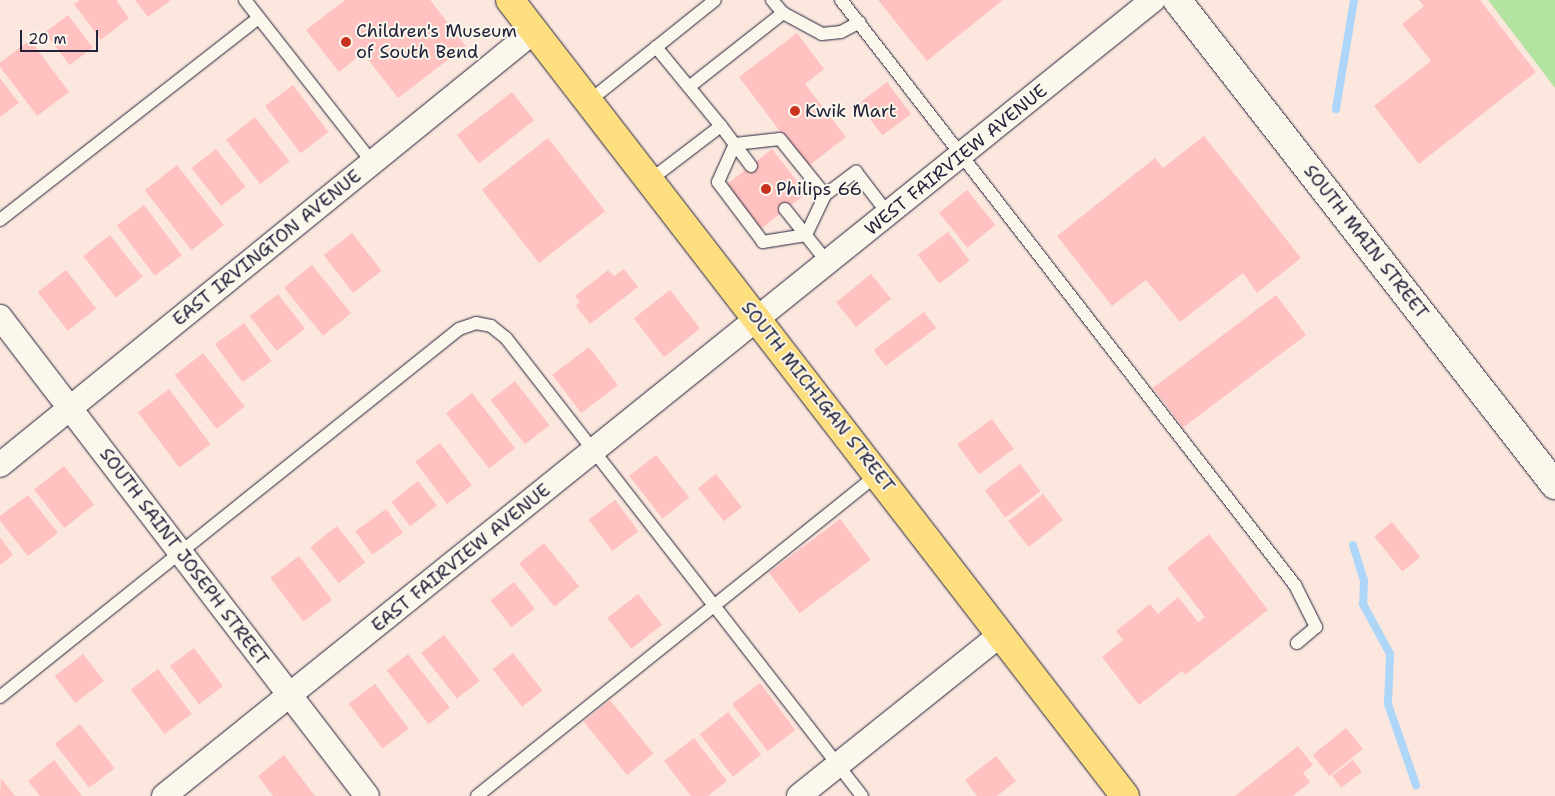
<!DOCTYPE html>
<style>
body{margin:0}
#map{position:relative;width:1555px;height:796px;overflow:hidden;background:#fce7df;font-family:"Shantell Sans",sans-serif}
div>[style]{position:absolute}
.green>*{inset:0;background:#b4e2a0}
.stream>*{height:8px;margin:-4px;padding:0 4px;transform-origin:4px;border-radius:4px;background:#add6f8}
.building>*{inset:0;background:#ffc2c0;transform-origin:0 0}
.roads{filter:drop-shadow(0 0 1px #22223b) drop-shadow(0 0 1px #22223b)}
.service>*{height:12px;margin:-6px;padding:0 6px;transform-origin:6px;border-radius:6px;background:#fbf7ec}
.minor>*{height:24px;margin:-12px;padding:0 12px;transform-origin:12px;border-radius:12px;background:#fbf7ec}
.secondary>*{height:28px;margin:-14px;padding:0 14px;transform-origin:14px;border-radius:14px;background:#fbf7ec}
.primary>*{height:28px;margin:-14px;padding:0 14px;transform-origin:14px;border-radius:14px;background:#fedf80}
.dots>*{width:14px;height:14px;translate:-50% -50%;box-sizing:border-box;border:2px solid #fbf7ec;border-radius:50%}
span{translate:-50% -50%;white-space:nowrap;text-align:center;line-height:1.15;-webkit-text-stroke:4px #fbf7ec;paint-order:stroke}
.poi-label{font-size:18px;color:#22223b}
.left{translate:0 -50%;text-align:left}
.street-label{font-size:18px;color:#22223b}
.scale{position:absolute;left:20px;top:30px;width:78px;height:22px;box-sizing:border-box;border:2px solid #22223b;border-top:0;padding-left:6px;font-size:15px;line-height:18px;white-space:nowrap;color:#22223b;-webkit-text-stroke:4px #fbf7ec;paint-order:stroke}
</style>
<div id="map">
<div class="green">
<i style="clip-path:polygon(1488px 0,1555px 0,1555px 88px)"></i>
</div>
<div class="stream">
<i style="left:1336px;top:109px;width:110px;rotate:-80.6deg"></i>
<i style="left:1353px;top:545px;width:37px;rotate:73deg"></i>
<i style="left:1364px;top:580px;width:24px;rotate:92deg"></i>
<i style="left:1363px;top:604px;width:57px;rotate:61.6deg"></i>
<i style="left:1390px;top:654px;width:50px;rotate:92.3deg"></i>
<i style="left:1388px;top:704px;width:86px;rotate:70.9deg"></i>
</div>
<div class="building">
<i style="clip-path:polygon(80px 0,116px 0,129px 18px,101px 40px,74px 4px)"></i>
<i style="clip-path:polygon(135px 0,171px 0,148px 17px)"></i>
<i style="clip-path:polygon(345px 0,430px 0,466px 46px,398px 98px,363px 53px,339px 72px,306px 30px)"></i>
<i style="clip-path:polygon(878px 0,1003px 0,927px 61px)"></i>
<i style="clip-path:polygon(1419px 0,1480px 0,1536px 72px,1419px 164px,1374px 106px,1431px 61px,1402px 24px,1424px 6px)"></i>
<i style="left:68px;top:15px;width:41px;height:29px;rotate:53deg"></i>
<i style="clip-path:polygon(797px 33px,824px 69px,805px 84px,846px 137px,807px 167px,739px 77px)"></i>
<i style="left:30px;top:40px;width:65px;height:40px;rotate:53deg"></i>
<i style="clip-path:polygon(0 78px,19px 103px,0 117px)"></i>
<i style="left:887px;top:82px;width:40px;height:36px;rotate:53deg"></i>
<i style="left:293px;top:85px;width:59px;height:35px;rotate:53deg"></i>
<i style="left:512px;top:92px;width:36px;height:70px;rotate:52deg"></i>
<i style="left:255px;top:117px;width:56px;height:37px;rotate:52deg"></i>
<i style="clip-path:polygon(1204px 136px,1301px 258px,1257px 293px,1243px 273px,1180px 322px,1146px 280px,1112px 306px,1057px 236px,1155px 158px,1163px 168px)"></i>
<i style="left:548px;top:138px;width:93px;height:84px;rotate:52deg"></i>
<i style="left:216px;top:149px;width:48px;height:31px;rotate:52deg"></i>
<i style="left:772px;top:149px;width:56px;height:58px;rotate:52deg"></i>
<i style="left:177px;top:165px;width:76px;height:41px;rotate:52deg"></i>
<i style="left:967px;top:190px;width:45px;height:36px;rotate:51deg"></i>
<i style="left:144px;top:205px;width:63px;height:34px;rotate:53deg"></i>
<i style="left:948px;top:232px;width:36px;height:38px;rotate:53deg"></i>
<i style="left:352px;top:233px;width:48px;height:36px;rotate:52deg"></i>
<i style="left:110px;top:235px;width:53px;height:34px;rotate:52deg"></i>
<i style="left:312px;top:265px;width:62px;height:36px;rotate:51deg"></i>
<i style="clip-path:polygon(624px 269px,638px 287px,590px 324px,576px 306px,580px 302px,575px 296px,608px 270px,614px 276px)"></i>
<i style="left:66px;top:270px;width:49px;height:36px;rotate:52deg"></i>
<i style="left:871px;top:274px;width:32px;height:45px;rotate:51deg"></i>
<i style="left:670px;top:290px;width:49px;height:46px;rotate:52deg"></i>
<i style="left:278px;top:294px;width:44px;height:36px;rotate:52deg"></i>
<i style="left:1276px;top:295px;width:50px;height:154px;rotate:53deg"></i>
<i style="left:924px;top:312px;width:20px;height:63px;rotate:53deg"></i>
<i style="left:244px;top:323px;width:47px;height:36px;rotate:54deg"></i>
<i style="left:589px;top:347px;width:48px;height:46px;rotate:53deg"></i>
<i style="left:203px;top:353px;width:68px;height:36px;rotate:52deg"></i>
<i style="left:515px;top:381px;width:56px;height:31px;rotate:52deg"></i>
<i style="left:169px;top:389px;width:69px;height:39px;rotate:53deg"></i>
<i style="left:472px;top:393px;width:70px;height:33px;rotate:52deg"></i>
<i style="left:992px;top:419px;width:37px;height:43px;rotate:54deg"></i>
<i style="left:440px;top:443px;width:53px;height:31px;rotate:53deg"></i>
<i style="left:656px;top:455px;width:54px;height:34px;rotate:52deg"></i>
<i style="left:1020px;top:464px;width:34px;height:44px;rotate:53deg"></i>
<i style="left:64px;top:466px;width:49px;height:38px;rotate:52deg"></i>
<i style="left:716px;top:474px;width:42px;height:23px;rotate:52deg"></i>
<i style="left:418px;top:481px;width:31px;height:34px;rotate:52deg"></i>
<i style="left:1043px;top:494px;width:33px;height:44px;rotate:52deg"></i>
<i style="clip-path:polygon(28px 495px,58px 533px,28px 556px,0 521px,0 516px)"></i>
<i style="left:615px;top:500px;width:39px;height:33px;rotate:53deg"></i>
<i style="left:386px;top:509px;width:29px;height:38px;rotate:54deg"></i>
<i style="left:840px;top:519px;width:51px;height:89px;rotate:53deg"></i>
<i style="left:1392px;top:522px;width:45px;height:23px;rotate:51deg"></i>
<i style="left:337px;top:526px;width:46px;height:34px;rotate:52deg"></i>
<i style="clip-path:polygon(1209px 534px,1268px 610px,1185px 675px,1182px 671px,1139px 705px,1102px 657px,1123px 640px,1116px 631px,1150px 604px,1158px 614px,1178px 597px,1198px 622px,1205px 617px,1167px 568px)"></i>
<i style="clip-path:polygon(0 537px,13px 555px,0 565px)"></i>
<i style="left:544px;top:543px;width:56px;height:32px;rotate:51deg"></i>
<i style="left:299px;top:556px;width:55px;height:36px;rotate:53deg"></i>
<i style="left:514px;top:582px;width:34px;height:30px;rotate:52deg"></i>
<i style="left:638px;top:594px;width:39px;height:39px;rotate:52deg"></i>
<i style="left:444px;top:635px;width:58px;height:29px;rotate:52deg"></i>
<i style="left:194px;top:648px;width:48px;height:30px;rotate:53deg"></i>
<i style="left:513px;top:653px;width:48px;height:26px;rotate:52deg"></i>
<i style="left:83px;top:654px;width:34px;height:36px;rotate:52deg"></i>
<i style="left:408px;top:654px;width:68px;height:27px;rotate:52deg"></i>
<i style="left:158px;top:669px;width:56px;height:34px;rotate:53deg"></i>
<i style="left:760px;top:683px;width:59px;height:35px;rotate:53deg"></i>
<i style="left:375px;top:684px;width:56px;height:33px;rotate:53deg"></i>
<i style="left:610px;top:700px;width:69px;height:34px;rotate:51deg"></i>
<i style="left:728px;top:712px;width:54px;height:36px;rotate:52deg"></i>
<i style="left:80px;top:724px;width:56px;height:32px;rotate:52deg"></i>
<i style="left:1346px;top:728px;width:27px;height:43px;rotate:51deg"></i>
<i style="clip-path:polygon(694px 738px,727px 781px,708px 796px,691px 796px,664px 761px)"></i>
<i style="clip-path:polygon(1298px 746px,1313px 765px,1303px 773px,1310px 782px,1293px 796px,1235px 796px)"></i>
<i style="clip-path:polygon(284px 755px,315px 796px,273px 796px,258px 776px)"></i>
<i style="clip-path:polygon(996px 756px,1016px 781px,997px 796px,977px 796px,965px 780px)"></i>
<i style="clip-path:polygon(54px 760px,82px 796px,40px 796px,28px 781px)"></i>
<i style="left:1353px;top:760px;width:15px;height:26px;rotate:53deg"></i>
<i style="clip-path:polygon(1px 778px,15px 796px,0 796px)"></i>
</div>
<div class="roads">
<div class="service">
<i style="left:245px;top:0;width:206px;rotate:51.9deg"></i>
<i style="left:772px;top:0;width:17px;rotate:50deg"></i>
<i style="left:783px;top:13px;width:44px;rotate:28.3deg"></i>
<i style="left:822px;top:34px;width:19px;rotate:-6deg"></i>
<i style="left:841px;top:32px;width:21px;rotate:-28deg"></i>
<i style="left:841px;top:0;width:741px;rotate:52.19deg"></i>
<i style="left:1295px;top:585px;width:47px;rotate:63.4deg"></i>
<i style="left:1316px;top:627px;width:25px;rotate:140deg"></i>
<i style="left:656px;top:47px;width:102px;rotate:50.6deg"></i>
<i style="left:689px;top:87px;width:120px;rotate:-38.2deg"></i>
<i style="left:589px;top:101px;width:161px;rotate:-38.7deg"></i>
<i style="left:780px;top:139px;width:72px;rotate:51.2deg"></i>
<i style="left:825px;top:195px;width:44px;rotate:115.4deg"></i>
<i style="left:806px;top:235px;width:44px;rotate:170.8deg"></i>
<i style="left:763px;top:242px;width:75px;rotate:-126.9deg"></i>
<i style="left:718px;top:182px;width:42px;rotate:-65.9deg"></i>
<i style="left:735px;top:144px;width:45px;rotate:-6.3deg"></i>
<i style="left:650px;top:180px;width:89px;rotate:-37.3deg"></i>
<i style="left:721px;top:126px;width:50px;rotate:53.1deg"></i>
<i style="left:825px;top:195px;width:39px;rotate:-37deg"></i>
<i style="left:856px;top:172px;width:54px;rotate:52.5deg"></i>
<i style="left:785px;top:209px;width:69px;rotate:51.5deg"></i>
<i style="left:0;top:220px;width:328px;rotate:-38deg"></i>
<i style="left:0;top:697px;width:588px;rotate:-38.72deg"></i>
<i style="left:459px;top:329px;width:18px;rotate:-19deg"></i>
<i style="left:476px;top:323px;width:15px;rotate:11deg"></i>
<i style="left:491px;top:326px;width:19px;rotate:39deg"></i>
<i style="left:506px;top:338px;width:580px;rotate:52.14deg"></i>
<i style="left:477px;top:796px;width:514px;rotate:-38.76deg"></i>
</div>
<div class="minor">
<i style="left:0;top:317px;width:603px;rotate:52.54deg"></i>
<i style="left:0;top:465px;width:688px;rotate:-39.1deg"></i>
<i style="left:164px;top:796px;width:1270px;rotate:-38.83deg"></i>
<i style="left:799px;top:796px;width:259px;rotate:-38.7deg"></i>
</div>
<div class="secondary">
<i style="left:1177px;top:0;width:615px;rotate:52.07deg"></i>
</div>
<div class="primary">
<i style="left:510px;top:0;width:1006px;rotate:52.31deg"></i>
</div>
</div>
<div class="dots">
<i style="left:346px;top:42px;background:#c8321e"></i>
<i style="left:795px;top:111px;background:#c8321e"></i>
<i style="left:766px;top:189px;background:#c8321e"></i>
</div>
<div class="poi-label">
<span class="left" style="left:356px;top:42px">Children's Museum<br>of South Bend</span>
<span class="left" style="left:805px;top:111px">Kwik Mart</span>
<span class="left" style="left:776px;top:189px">Philips 66</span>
</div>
<div class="street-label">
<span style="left:956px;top:160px;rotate:-39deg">WEST FAIRVIEW AVENUE</span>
<span style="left:1366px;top:242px;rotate:52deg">SOUTH MAIN STREET</span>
<span style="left:267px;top:248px;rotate:-39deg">EAST IRVINGTON AVENUE</span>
<span style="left:818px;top:397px;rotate:52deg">SOUTH MICHIGAN STREET</span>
<span style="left:184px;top:557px;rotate:53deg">SOUTH SAINT JOSEPH STREET</span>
<span style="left:461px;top:558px;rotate:-39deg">EAST FAIRVIEW AVENUE</span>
</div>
<div class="scale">20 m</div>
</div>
